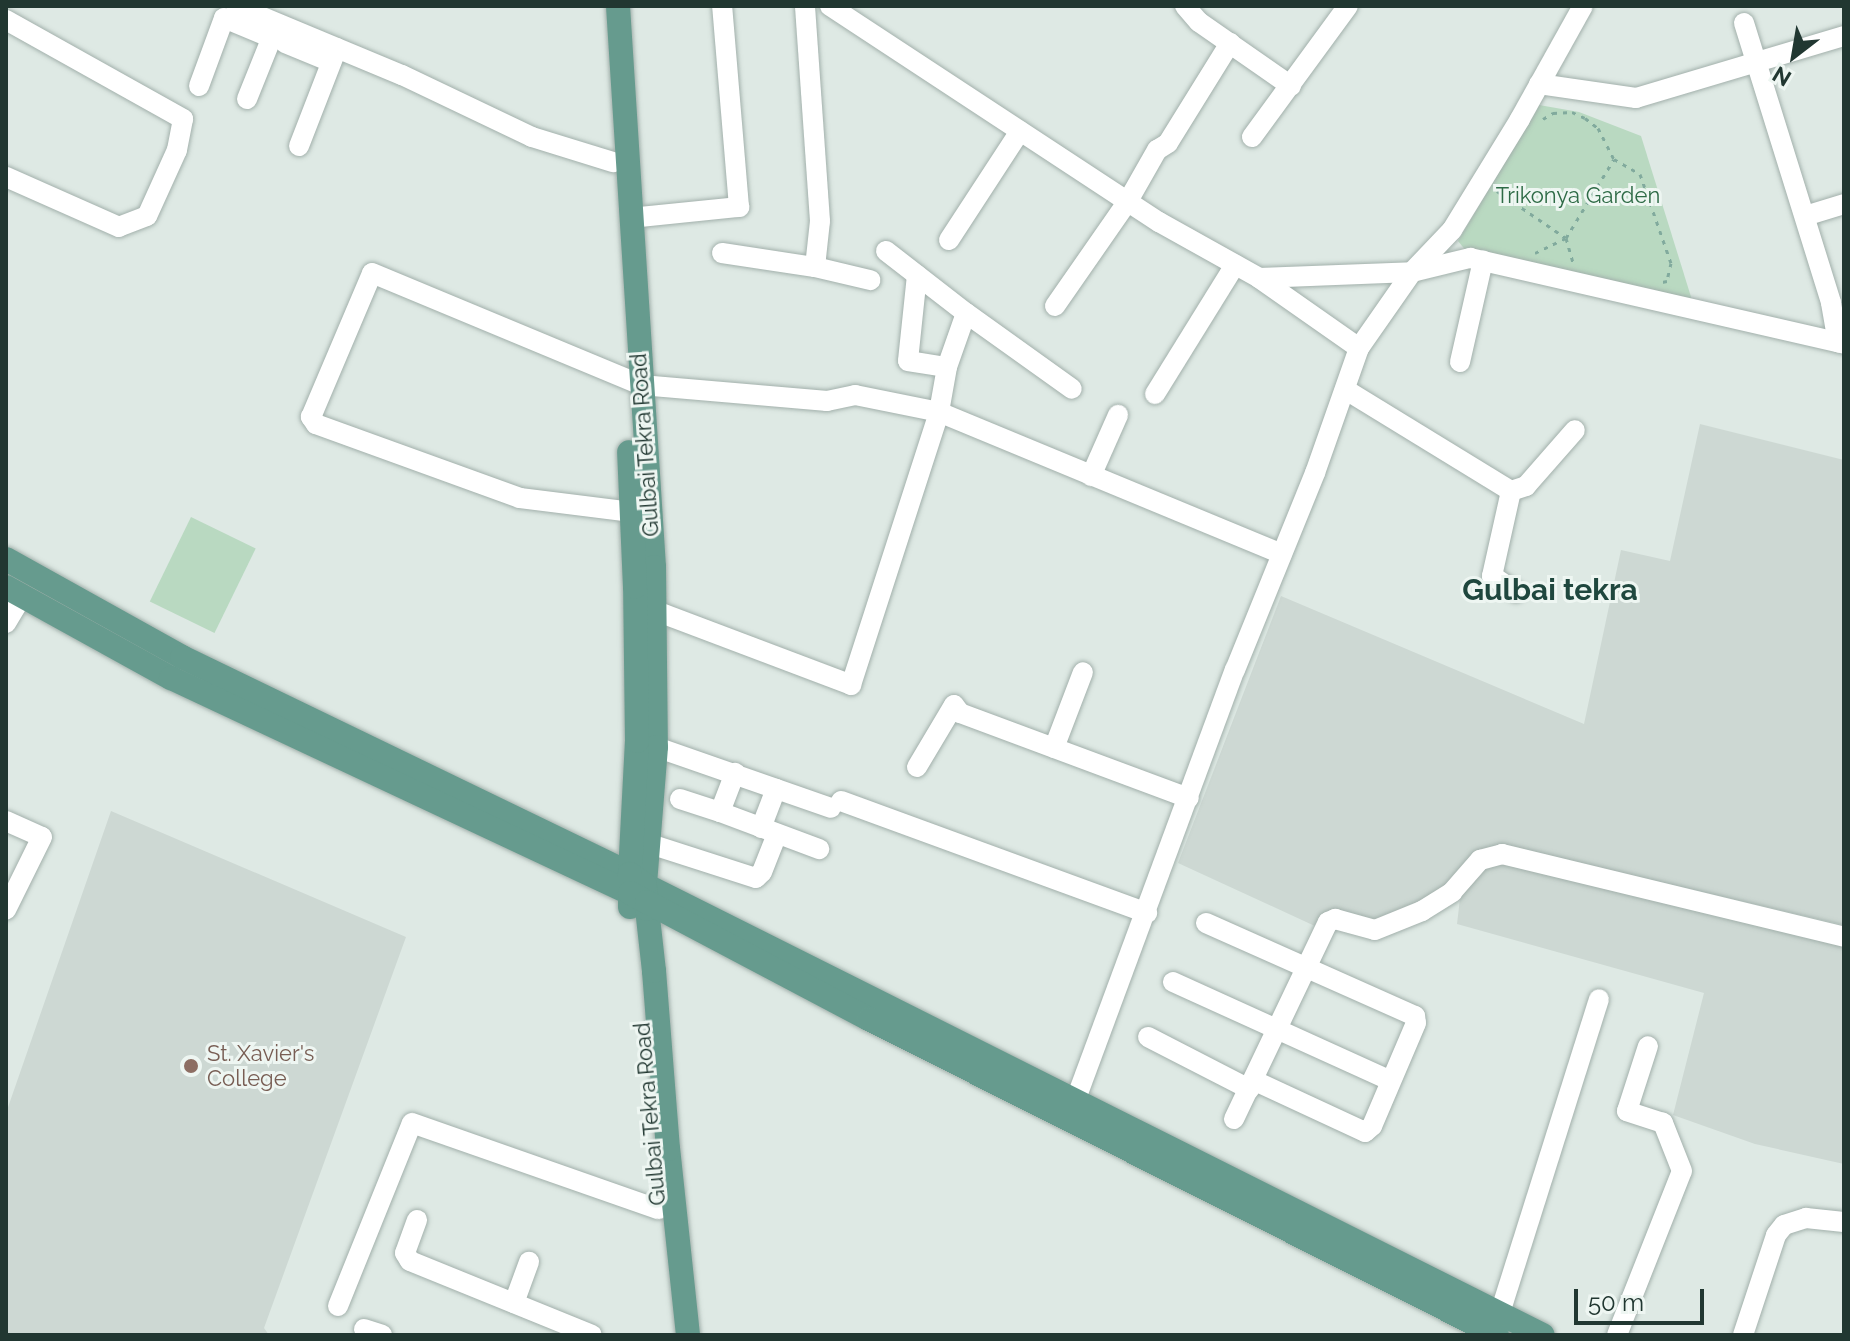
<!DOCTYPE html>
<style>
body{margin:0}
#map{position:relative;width:1850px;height:1341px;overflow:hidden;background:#dee9e4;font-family:Raleway,sans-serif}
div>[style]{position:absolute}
.built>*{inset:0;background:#cdd8d3}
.green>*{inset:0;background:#b9d9c1;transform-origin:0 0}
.path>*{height:3px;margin-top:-1.5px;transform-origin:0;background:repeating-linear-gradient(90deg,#81aa9d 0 4px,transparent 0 10px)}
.roads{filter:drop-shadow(0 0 2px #a2b0ab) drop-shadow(0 0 2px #a2b0ab)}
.minor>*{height:20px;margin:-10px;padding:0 10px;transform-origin:10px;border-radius:10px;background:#fff}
.major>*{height:24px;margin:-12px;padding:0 12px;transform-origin:12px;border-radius:12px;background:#669b8e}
.dots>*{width:22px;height:22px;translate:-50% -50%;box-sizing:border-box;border:4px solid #eef6f2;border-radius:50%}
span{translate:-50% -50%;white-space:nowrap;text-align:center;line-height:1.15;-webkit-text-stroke:6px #eef6f2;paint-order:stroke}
.park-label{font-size:22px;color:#2e6b46}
.street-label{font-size:22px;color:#213731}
.education-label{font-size:22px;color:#785e54}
.left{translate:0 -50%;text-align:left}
.district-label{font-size:30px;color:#1f473e;font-weight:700}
.frame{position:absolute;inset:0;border:8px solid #213731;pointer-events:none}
.north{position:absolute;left:1754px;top:16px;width:80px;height:80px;-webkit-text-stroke:6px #eef6f2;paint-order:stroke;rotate:211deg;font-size:22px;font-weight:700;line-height:32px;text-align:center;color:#213731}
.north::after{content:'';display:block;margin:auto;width:28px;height:36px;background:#213731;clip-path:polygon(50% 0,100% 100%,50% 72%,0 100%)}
.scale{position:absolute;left:1574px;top:1289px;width:130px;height:36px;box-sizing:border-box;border:4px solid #213731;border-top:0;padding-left:10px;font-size:24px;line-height:28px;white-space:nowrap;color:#213731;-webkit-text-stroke:6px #eef6f2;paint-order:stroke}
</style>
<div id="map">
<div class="built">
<i style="clip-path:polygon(1700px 424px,1844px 460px,1844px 925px,1500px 845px,1446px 887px,1411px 906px,1374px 920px,1317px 927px,1178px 863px,1281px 596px,1584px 724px,1621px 550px,1670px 561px)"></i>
<i style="clip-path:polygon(111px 811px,406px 937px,264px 1328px,269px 1335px,6px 1335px,6px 1113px)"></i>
<i style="clip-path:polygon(1501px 857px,1844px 941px,1844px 1164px,1755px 1144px,1673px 1115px,1704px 993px,1457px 924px,1461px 890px,1482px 865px)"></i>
</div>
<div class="green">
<i style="clip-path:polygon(1539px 105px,1579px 112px,1641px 136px,1692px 300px,1467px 252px,1458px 241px)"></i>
<i style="left:191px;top:517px;width:72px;height:94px;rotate:26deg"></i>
</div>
<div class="path">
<i style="left:1543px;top:119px;width:12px;rotate:-31deg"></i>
<i style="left:1553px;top:113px;width:19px;rotate:-3deg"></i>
<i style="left:1572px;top:112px;width:14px;rotate:25deg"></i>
<i style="left:1585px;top:118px;width:16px;rotate:38deg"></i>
<i style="left:1598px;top:128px;width:35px;rotate:63deg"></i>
<i style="left:1614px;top:159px;width:30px;rotate:30deg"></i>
<i style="left:1640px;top:174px;width:94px;rotate:70.8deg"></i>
<i style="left:1671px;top:263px;width:18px;rotate:103deg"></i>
<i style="left:1667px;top:281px;width:5px;rotate:169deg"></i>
<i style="left:1497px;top:191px;width:83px;rotate:34.3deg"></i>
<i style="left:1566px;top:238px;width:92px;rotate:-58.7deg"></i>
<i style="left:1535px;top:253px;width:34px;rotate:-26deg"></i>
<i style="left:1566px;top:238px;width:26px;rotate:74deg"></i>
</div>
<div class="roads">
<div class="minor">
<i style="left:236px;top:6px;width:180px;rotate:22.6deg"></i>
<i style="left:402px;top:75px;width:144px;rotate:25.5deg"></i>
<i style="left:532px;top:137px;width:85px;rotate:17.2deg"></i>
<i style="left:830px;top:6px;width:394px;rotate:33.3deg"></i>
<i style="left:1159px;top:222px;width:115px;rotate:29.2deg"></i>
<i style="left:1259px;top:278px;width:122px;rotate:35deg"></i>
<i style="left:1185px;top:6px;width:21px;rotate:49deg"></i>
<i style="left:1199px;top:22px;width:112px;rotate:34.8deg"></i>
<i style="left:6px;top:20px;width:203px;rotate:29.2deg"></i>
<i style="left:183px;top:119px;width:32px;rotate:101deg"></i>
<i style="left:177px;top:150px;width:72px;rotate:114.4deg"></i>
<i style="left:147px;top:216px;width:30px;rotate:159deg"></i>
<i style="left:119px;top:227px;width:124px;rotate:-156.1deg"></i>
<i style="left:1744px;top:23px;width:293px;rotate:72.7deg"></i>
<i style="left:1831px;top:303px;width:40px;rotate:80deg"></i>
<i style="left:285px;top:43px;width:50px;rotate:22.4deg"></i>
<i style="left:1539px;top:84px;width:98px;rotate:8.2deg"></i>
<i style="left:1636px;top:98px;width:217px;rotate:-16.6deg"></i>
<i style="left:199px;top:86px;width:72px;rotate:-69.8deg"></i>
<i style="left:224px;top:18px;width:52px;rotate:22.6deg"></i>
<i style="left:247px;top:99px;width:78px;rotate:-68.1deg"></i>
<i style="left:1252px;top:137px;width:162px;rotate:-53.8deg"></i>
<i style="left:299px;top:146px;width:105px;rotate:-68.8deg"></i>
<i style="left:1805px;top:216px;width:41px;rotate:-17.1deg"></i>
<i style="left:630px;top:218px;width:110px;rotate:-5.8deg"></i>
<i style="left:739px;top:207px;width:202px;rotate:-94.8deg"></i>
<i style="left:949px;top:240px;width:130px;rotate:-56.9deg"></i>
<i style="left:886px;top:251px;width:101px;rotate:37.8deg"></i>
<i style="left:722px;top:253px;width:94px;rotate:8.6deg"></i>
<i style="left:815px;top:267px;width:46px;rotate:-83.8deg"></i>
<i style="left:820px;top:221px;width:216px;rotate:-94deg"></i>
<i style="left:815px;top:267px;width:57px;rotate:13.3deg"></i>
<i style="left:917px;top:275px;width:86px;rotate:96deg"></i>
<i style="left:908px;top:361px;width:39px;rotate:9deg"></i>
<i style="left:1259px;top:278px;width:153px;rotate:-2.2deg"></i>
<i style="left:1412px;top:272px;width:60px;rotate:-13.6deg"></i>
<i style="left:1470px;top:258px;width:384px;rotate:12.9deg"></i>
<i style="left:1055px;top:306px;width:128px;rotate:-55.2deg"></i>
<i style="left:1128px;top:201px;width:59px;rotate:-60.4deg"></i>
<i style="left:1157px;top:150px;width:13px;rotate:-32deg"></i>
<i style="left:1168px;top:143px;width:118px;rotate:-58.2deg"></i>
<i style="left:1460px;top:362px;width:104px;rotate:-77.2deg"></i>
<i style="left:1346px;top:390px;width:193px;rotate:31.5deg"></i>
<i style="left:1155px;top:394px;width:152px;rotate:-58.2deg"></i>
<i style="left:1091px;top:476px;width:67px;rotate:-66.1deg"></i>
<i style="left:632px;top:512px;width:113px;rotate:-172.9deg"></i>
<i style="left:520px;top:498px;width:217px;rotate:-160.1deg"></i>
<i style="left:316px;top:424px;width:9px;rotate:-126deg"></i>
<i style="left:311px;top:417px;width:156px;rotate:-67deg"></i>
<i style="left:372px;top:273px;width:291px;rotate:22.6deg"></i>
<i style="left:641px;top:385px;width:187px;rotate:4.9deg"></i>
<i style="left:827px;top:401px;width:29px;rotate:-12deg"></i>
<i style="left:855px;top:395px;width:86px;rotate:11.4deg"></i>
<i style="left:939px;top:412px;width:371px;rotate:22.5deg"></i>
<i style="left:1516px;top:592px;width:29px;rotate:-146deg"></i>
<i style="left:1492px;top:576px;width:87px;rotate:-77.4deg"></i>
<i style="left:1511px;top:491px;width:16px;rotate:-18deg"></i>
<i style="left:1526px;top:486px;width:74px;rotate:-48.8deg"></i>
<i style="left:653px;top:610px;width:212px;rotate:20.7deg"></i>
<i style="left:851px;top:685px;width:287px;rotate:-72.1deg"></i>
<i style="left:939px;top:412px;width:46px;rotate:-79.9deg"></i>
<i style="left:947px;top:367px;width:57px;rotate:-70.6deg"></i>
<i style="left:966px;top:313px;width:130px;rotate:35.6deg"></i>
<i style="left:6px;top:623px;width:31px;rotate:-59deg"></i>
<i style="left:656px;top:747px;width:185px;rotate:19.2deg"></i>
<i style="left:1054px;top:748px;width:81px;rotate:-69.1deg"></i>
<i style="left:917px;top:767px;width:72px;rotate:-59.2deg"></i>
<i style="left:954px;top:705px;width:10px;rotate:53deg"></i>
<i style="left:960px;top:713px;width:244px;rotate:20.4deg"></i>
<i style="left:680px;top:799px;width:42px;rotate:18deg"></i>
<i style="left:720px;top:812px;width:42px;rotate:-69deg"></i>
<i style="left:841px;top:801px;width:326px;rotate:20.1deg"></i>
<i style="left:720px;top:812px;width:106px;rotate:20.5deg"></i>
<i style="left:6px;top:821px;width:39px;rotate:24deg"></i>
<i style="left:42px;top:837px;width:81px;rotate:116.3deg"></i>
<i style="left:761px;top:828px;width:42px;rotate:-69deg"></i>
<i style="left:650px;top:844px;width:111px;rotate:17.8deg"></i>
<i style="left:756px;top:878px;width:8px;rotate:-45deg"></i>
<i style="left:762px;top:872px;width:41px;rotate:-68.5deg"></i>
<i style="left:1206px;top:923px;width:229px;rotate:24deg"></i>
<i style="left:1415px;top:1016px;width:7px;rotate:82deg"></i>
<i style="left:1416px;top:1023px;width:112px;rotate:113.1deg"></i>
<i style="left:1372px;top:1126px;width:9px;rotate:139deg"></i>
<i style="left:1365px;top:1132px;width:123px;rotate:-155.1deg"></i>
<i style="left:1173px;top:982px;width:239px;rotate:24.4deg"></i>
<i style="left:1148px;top:1037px;width:114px;rotate:27.2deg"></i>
<i style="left:1070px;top:1115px;width:475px;rotate:-69.7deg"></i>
<i style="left:1235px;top:670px;width:213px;rotate:-67.9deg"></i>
<i style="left:1315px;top:473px;width:133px;rotate:-70.6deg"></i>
<i style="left:1359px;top:348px;width:93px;rotate:-55.1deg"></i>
<i style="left:1412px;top:272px;width:58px;rotate:-46.4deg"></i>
<i style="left:1452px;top:230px;width:130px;rotate:-58.5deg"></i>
<i style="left:1520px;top:119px;width:129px;rotate:-60.9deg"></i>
<i style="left:1234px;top:1119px;width:218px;rotate:-64.5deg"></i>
<i style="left:1328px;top:922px;width:8px;rotate:-23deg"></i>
<i style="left:1335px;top:919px;width:41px;rotate:15.4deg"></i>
<i style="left:1375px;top:930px;width:51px;rotate:-22deg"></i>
<i style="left:1422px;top:911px;width:36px;rotate:-32deg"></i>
<i style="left:1452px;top:892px;width:43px;rotate:-48.8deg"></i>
<i style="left:1480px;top:860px;width:23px;rotate:-15deg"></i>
<i style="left:1502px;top:854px;width:352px;rotate:13.6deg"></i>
<i style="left:417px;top:1220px;width:35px;rotate:110deg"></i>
<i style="left:405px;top:1253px;width:9px;rotate:58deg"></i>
<i style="left:410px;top:1261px;width:196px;rotate:22.1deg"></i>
<i style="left:514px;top:1303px;width:44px;rotate:-69.9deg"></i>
<i style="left:338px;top:1306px;width:197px;rotate:-68deg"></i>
<i style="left:412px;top:1123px;width:261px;rotate:19.3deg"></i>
<i style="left:1500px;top:1313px;width:329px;rotate:-72.5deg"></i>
<i style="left:364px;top:1329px;width:19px;rotate:18deg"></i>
<i style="left:1617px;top:1335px;width:176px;rotate:-68.4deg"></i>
<i style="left:1682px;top:1171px;width:52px;rotate:-111.6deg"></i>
<i style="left:1663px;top:1123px;width:38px;rotate:-162deg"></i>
<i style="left:1627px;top:1111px;width:68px;rotate:-72.1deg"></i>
<i style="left:1743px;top:1335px;width:105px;rotate:-71.7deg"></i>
<i style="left:1776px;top:1235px;width:13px;rotate:-51deg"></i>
<i style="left:1784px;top:1225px;width:23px;rotate:-18deg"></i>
<i style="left:1806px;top:1218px;width:38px;rotate:6deg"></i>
</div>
<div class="major">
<i style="left:618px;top:6px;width:562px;rotate:86.33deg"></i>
<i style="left:654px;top:567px;width:180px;rotate:89.4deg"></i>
<i style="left:656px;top:747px;width:138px;rotate:94.6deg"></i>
<i style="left:645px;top:885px;width:1004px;rotate:26.62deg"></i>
<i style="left:6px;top:559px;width:201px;rotate:29.1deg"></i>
<i style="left:182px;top:657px;width:498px;rotate:25.8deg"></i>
<i style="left:630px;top:874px;width:133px;rotate:-87deg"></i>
<i style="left:637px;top:741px;width:154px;rotate:-90.7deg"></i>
<i style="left:635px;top:587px;width:135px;rotate:-92.5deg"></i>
<i style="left:6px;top:587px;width:188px;rotate:28.9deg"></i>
<i style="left:171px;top:678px;width:507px;rotate:25.1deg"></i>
<i style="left:630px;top:893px;width:14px;rotate:90deg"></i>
<i style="left:688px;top:1335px;width:187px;rotate:-96.1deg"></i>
<i style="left:668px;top:1149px;width:179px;rotate:-94.5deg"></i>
<i style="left:654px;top:971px;width:62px;rotate:-96.4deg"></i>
<i style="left:647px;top:909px;width:7px;rotate:-90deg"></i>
<i style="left:647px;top:902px;width:17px;rotate:-97deg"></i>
<i style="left:645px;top:885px;width:19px;rotate:-144deg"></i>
<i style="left:630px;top:874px;width:19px;rotate:90deg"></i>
<i style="left:630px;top:893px;width:19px;rotate:28deg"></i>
<i style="left:647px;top:902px;width:251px;rotate:27.8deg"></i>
<i style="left:869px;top:1019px;width:703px;rotate:26.71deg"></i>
</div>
</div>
<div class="dots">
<i style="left:191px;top:1066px;background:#8d6e63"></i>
</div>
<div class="park-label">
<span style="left:1578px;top:196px">Trikonya Garden</span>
</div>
<div class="street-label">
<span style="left:645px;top:445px;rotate:-94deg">Gulbai Tekra Road</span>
<span style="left:650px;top:1114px;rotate:-95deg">Gulbai Tekra Road</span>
</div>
<div class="education-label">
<span class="left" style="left:207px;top:1066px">St. Xavier's<br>College</span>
</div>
<div class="district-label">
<span style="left:1550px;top:590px">Gulbai tekra</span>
</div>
<div class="frame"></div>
<div class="north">N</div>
<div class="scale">50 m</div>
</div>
